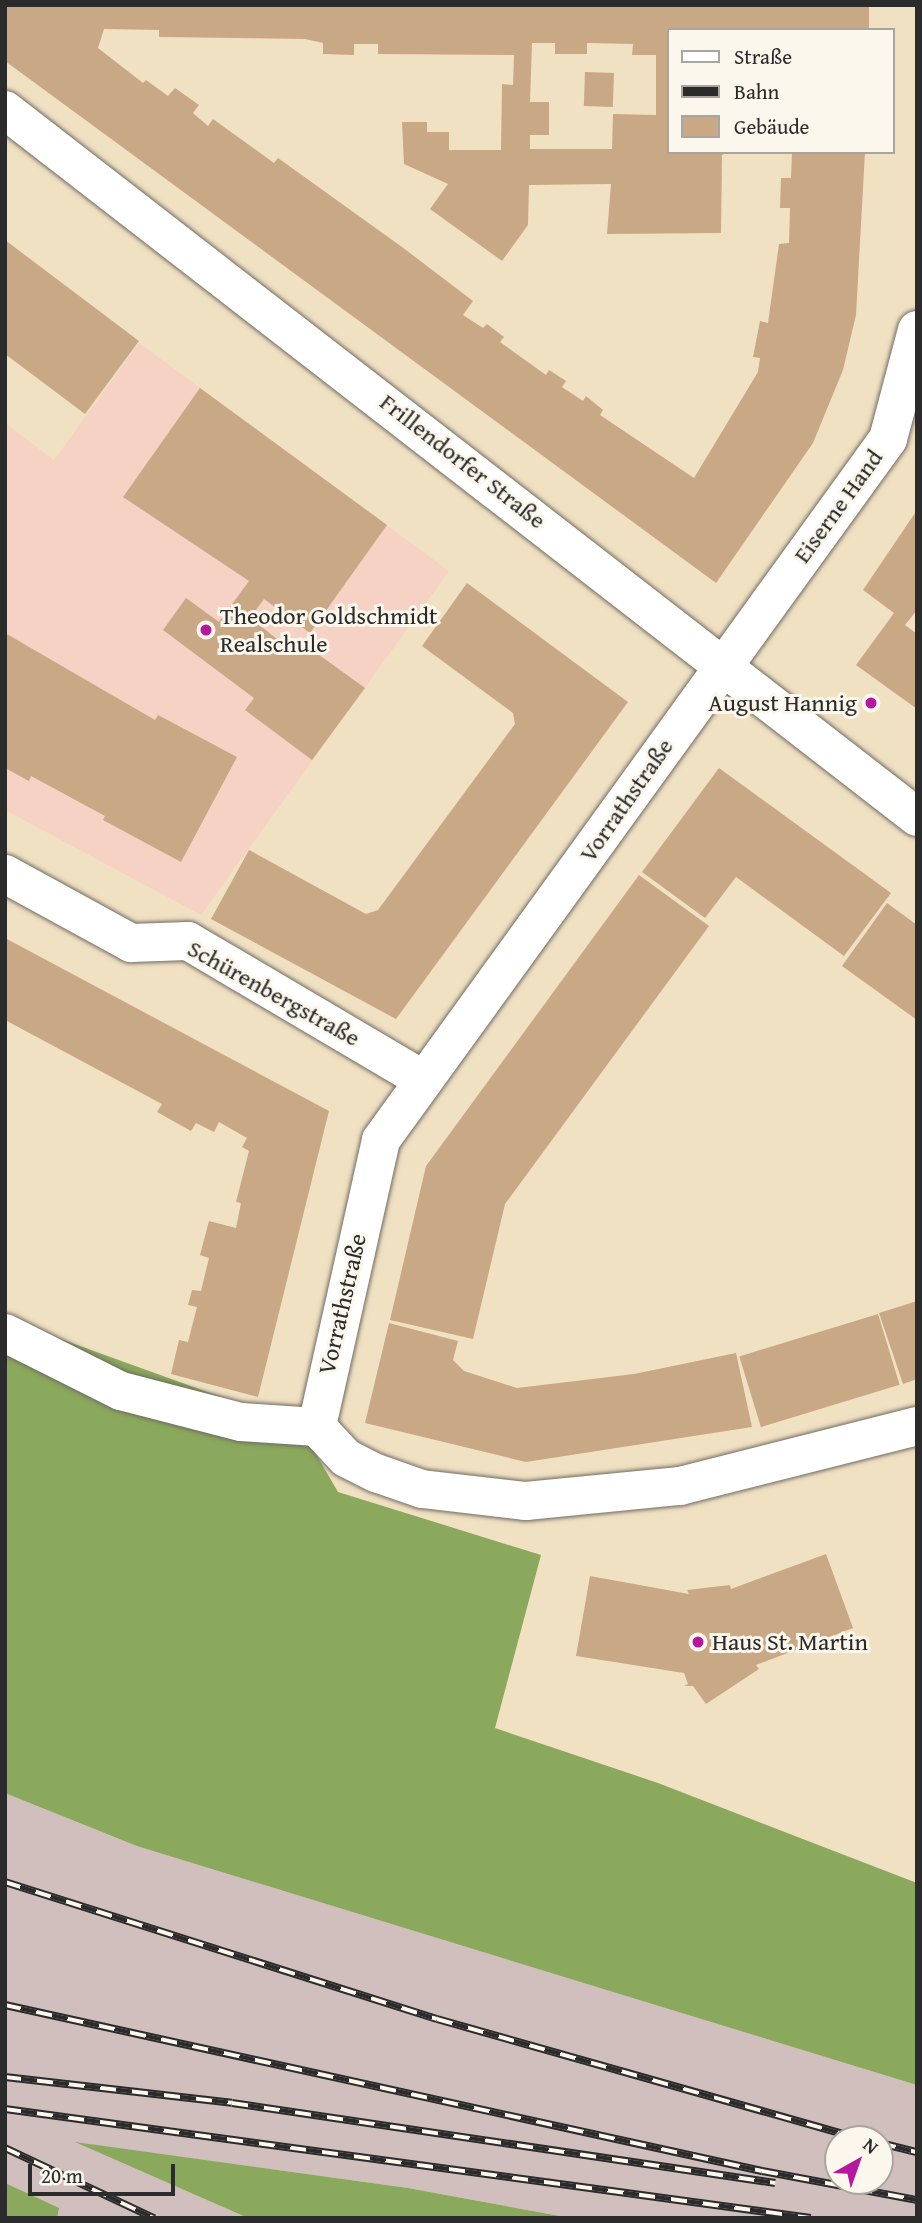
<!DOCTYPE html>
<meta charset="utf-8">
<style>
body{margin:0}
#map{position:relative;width:922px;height:2223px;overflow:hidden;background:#f1e1c3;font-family:"Gentium Book Plus",serif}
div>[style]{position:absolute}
.built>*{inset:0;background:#f5d2c3}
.industrial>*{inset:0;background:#d1bfbd}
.forest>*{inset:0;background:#8aa95c}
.building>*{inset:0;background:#c9a885;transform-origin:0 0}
.roads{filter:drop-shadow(0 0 2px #706b60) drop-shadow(0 0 2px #706b60)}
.minor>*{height:38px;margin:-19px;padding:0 19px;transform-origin:19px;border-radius:19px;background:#fff}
.rail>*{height:8px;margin-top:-4px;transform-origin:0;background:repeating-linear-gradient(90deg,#fbf7ec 0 16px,#2b2b2b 0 32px);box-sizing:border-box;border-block:2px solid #2b2b2b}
.dots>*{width:19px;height:19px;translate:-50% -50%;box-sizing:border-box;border:4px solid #fbf7ec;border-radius:50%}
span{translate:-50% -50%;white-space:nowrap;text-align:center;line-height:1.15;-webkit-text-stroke:6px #fbf7ec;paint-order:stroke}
.street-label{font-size:24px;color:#2b2b2b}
.poi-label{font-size:24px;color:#2b2b2b}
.left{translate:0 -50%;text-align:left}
.right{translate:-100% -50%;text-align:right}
.frame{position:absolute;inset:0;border:7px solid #2b2b2b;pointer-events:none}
.legend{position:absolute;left:667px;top:28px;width:228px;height:126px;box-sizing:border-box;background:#fbf7ec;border:2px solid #a8a59f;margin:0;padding:9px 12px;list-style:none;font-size:21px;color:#2b2b2b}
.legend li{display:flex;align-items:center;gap:14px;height:35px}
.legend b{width:35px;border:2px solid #a8a59f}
.north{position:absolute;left:824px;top:2125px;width:70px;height:70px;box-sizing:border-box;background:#fbf7ec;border:2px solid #a8a59f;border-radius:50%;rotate:40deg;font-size:19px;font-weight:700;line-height:28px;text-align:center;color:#2b2b2b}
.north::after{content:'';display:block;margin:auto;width:24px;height:32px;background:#b5179e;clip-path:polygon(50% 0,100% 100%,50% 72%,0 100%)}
.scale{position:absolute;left:28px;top:2164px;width:147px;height:32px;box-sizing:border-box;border:4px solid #2b2b2b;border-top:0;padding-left:9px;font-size:21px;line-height:24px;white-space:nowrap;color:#2b2b2b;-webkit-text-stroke:5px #fbf7ec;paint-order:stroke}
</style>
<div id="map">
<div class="built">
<i style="clip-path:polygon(139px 343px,449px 571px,201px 915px,5px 810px,5px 423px,54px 460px)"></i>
</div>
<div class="industrial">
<i style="clip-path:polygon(evenodd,5px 1740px,917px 1979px,917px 2218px,571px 2218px,408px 2188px,79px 2143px,248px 2218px,5px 2218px,5px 1740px,838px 2139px,880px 2139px,880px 2181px,838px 2181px,838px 2139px)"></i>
</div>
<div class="forest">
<i style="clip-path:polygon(5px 1319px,299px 1425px,338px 1492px,541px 1555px,495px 1728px,658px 1783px,917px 1883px,917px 2085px,137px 1846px,5px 1793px)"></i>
<i style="clip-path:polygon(75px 2142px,408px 2188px,571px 2218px,248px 2218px)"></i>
<i style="clip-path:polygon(5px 2183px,59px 2208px,57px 2218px,5px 2218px)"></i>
</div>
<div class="building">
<i style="clip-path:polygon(evenodd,5px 5px,869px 5px,869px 30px,668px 30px,668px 152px,728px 152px,722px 155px,721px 233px,607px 234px,611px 184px,529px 185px,528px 225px,502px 261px,430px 209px,448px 184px,404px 164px,402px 122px,427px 122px,427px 132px,449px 132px,449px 150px,501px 150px,502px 84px,513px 85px,514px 55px,378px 54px,378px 44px,354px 44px,354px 55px,323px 54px,323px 43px,305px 39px,159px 37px,159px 30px,104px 29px,98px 48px,143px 83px,146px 80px,168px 96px,175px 88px,199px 105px,193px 113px,208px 126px,213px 119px,274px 163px,278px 158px,402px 247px,473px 301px,463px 315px,483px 328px,487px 324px,504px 337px,500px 342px,546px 375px,549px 370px,566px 381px,562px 387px,583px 401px,586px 396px,603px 410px,600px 415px,694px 478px,758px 372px,760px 358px,753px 357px,760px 321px,768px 323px,779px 244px,789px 243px,790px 208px,780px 208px,781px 178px,791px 178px,792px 152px,865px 152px,856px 315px,843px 370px,813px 443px,716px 583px,5px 61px,5px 5px,532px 43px,555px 43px,555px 54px,587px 54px,587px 43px,633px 44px,632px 55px,656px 55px,656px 115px,613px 114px,612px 149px,530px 149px,530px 135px,549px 135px,549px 102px,530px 102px,532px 43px)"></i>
<i style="left:585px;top:72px;width:29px;height:34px;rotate:2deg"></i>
<i style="clip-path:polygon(5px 240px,139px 341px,85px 414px,5px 354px)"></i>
<i style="clip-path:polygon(200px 388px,387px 525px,310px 633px,264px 599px,250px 618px,290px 649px,297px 639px,365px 688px,312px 760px,245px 710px,254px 698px,163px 630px,186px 598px,219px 622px,249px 581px,123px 497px)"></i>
<i style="clip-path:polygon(917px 510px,917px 610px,905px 625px,917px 634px,917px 709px,856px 665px,894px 613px,863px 590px)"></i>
<i style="clip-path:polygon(467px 583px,628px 702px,396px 1019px,211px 919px,249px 850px,366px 914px,378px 910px,515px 724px,513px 713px,422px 646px)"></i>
<i style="clip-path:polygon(5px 633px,155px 720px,158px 715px,237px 757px,181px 862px,103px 820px,105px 816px,31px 776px,29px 781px,5px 768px)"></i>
<i style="clip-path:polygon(719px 768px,891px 893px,844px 956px,736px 877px,705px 918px,642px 872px)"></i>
<i style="clip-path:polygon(639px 875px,709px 926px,505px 1204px,473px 1339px,390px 1320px,426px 1166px)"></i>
<i style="clip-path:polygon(887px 903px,917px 925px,917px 1020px,842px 966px)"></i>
<i style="clip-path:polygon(5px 938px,329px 1111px,258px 1397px,171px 1374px,179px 1340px,188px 1342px,197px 1307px,188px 1305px,192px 1290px,201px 1291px,209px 1258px,200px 1255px,209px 1221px,236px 1228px,241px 1203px,236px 1202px,249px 1151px,242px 1147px,247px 1138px,219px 1122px,214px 1132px,196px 1123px,191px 1131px,157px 1112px,162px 1104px,5px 1020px)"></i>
<i style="clip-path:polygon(917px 1301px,917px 1379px,903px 1384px,879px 1313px)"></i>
<i style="left:878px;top:1314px;width:74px;height:145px;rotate:73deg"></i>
<i style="clip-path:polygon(389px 1323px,458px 1341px,453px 1360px,464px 1371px,517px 1388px,634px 1374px,736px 1353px,752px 1427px,526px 1462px,365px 1423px)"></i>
<i style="clip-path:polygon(826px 1554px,853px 1628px,756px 1665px,759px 1669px,706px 1704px,693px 1686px,684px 1686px,688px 1684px,684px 1673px,576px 1656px,590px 1576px,689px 1594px,687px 1590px,730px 1585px,731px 1589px)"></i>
</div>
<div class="roads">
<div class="minor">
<i style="left:5px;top:110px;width:1154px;rotate:37.78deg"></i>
<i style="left:917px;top:330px;width:113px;rotate:104.9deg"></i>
<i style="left:888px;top:439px;width:865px;rotate:125.88deg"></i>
<i style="left:381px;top:1140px;width:294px;rotate:102.6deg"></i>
<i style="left:317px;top:1427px;width:42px;rotate:46.9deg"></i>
<i style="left:346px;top:1458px;width:34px;rotate:27deg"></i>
<i style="left:376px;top:1473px;width:49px;rotate:19.2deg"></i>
<i style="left:422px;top:1489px;width:105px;rotate:6.6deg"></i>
<i style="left:526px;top:1501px;width:155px;rotate:-5.6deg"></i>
<i style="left:680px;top:1486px;width:244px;rotate:-14.2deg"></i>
<i style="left:5px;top:874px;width:144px;rotate:28.7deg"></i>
<i style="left:131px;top:943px;width:57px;rotate:-2deg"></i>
<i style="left:188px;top:941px;width:274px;rotate:30.5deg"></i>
<i style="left:5px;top:1333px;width:130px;rotate:26.6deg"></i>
<i style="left:121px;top:1391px;width:124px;rotate:14.5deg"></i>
<i style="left:241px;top:1422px;width:76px;rotate:3.8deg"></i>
</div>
</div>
<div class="rail">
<i style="left:5px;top:1882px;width:453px;rotate:17.6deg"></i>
<i style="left:437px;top:2019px;width:442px;rotate:15.8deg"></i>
<i style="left:5px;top:2005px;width:775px;rotate:12.37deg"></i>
<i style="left:762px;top:2171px;width:158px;rotate:10.6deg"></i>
<i style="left:5px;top:2077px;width:228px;rotate:6.5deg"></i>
<i style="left:232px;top:2103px;width:549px;rotate:8.38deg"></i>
<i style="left:5px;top:2109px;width:813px;rotate:7.7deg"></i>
<i style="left:880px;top:2143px;width:38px;rotate:14deg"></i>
<i style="left:5px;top:2148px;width:165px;rotate:25.2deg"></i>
</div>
<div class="dots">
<i style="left:206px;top:630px;background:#b5179e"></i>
<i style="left:871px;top:703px;background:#b5179e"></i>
<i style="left:698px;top:1642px;background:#b5179e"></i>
</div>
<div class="street-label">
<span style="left:463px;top:461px;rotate:38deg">Frillendorfer Straße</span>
<span style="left:838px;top:506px;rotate:-54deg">Eiserne Hand</span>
<span style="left:626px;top:800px;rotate:-55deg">Vorrathstraße</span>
<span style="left:274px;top:993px;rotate:29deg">Schürenbergstraße</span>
<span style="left:342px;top:1304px;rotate:-77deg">Vorrathstraße</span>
</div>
<div class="poi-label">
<span class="left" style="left:220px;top:630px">Theodor Goldschmidt<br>Realschule</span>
<span class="right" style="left:857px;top:703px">August Hannig</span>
<span class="left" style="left:712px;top:1642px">Haus St. Martin</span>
</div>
<div class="frame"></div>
<ul class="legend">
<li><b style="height:9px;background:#fff"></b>Straße</li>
<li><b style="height:9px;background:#2b2b2b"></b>Bahn</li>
<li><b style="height:19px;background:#c9a885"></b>Gebäude</li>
</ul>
<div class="north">N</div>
<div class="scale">20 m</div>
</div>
